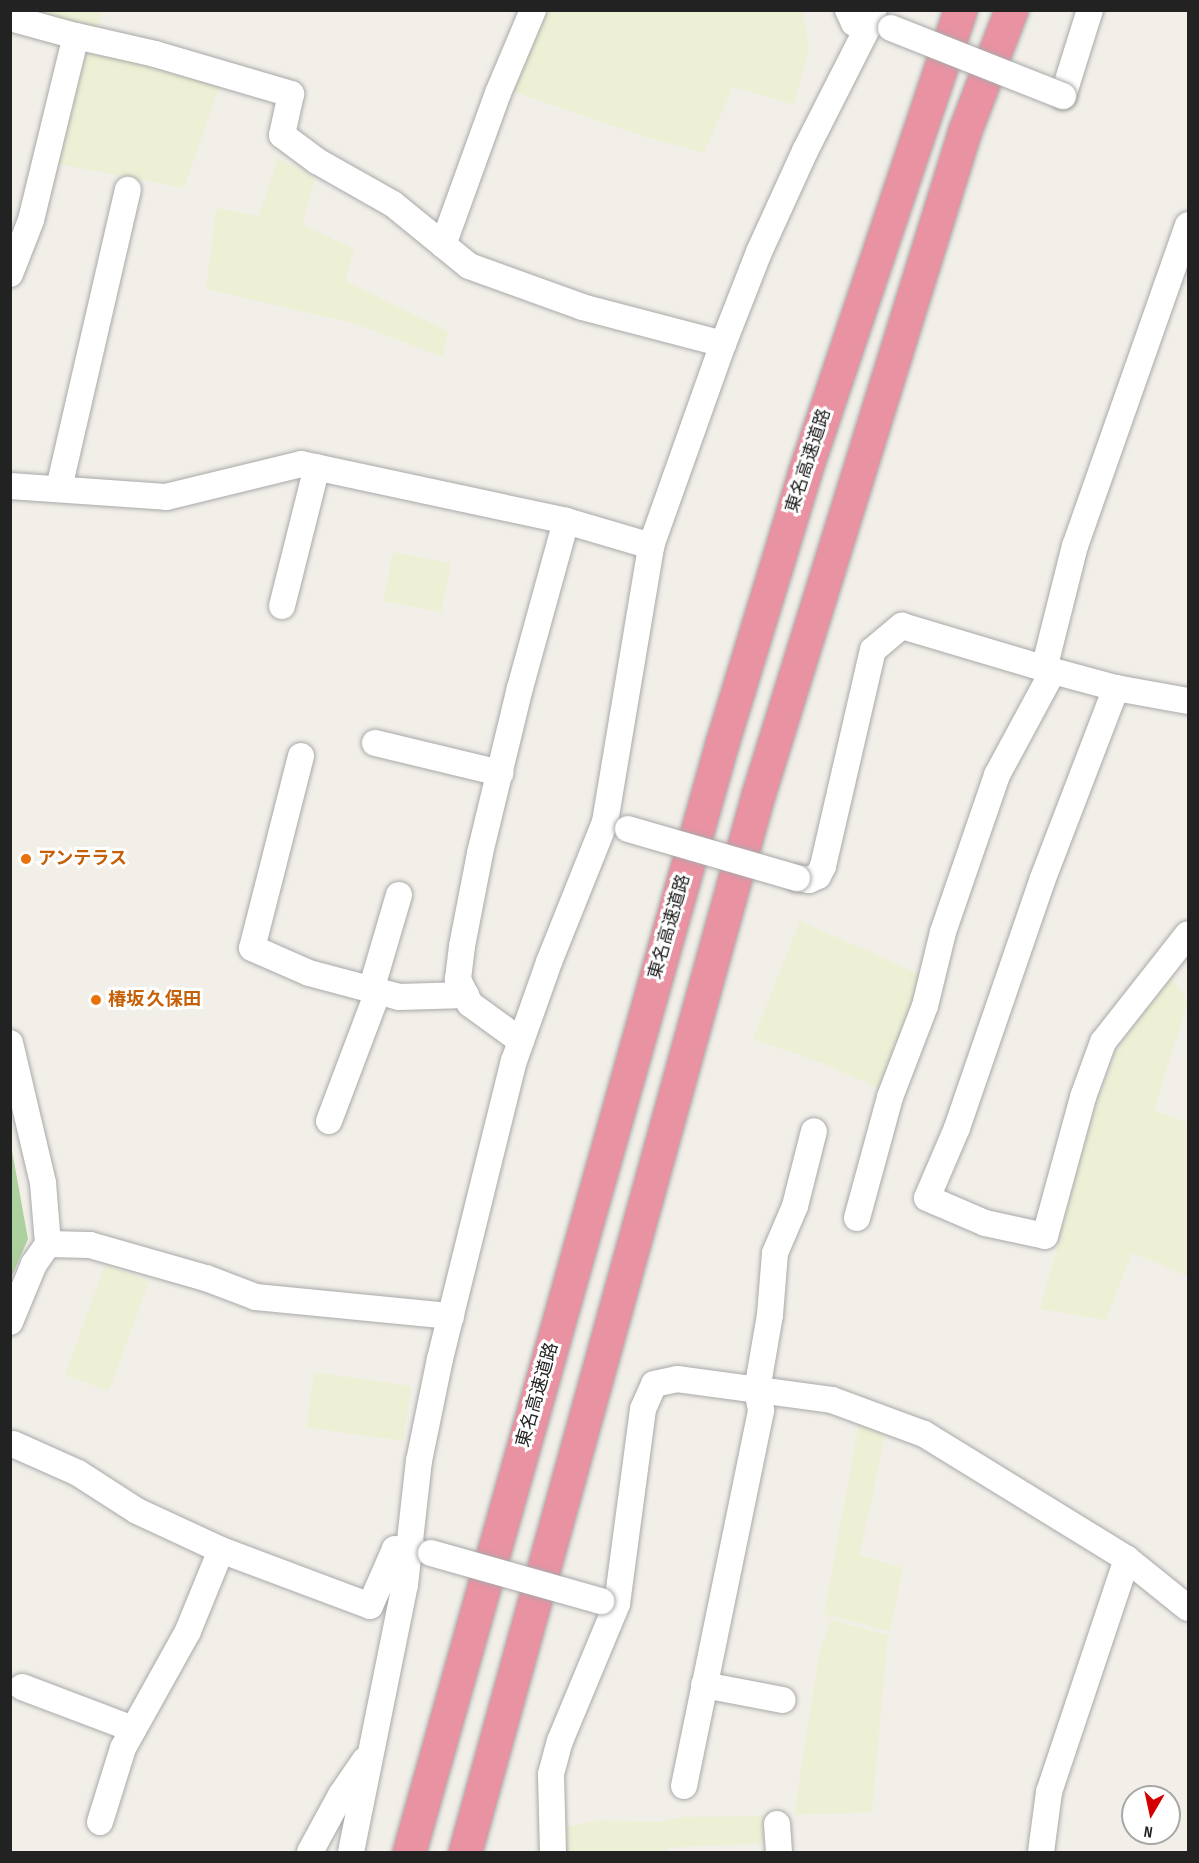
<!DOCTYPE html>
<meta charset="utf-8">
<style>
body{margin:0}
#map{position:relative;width:1199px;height:1863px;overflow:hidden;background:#f2efe9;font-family:"Sofia Sans Condensed","Noto Sans JP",sans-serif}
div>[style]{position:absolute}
.farmland>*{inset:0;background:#eef0d5;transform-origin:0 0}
.forest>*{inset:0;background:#add19e}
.roads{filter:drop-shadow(0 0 2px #a9a9a9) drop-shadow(0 0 2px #a9a9a9)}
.street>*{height:26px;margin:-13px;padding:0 13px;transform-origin:13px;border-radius:13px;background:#fff}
.highway>*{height:33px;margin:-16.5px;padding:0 16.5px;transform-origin:16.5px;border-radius:16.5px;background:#e892a2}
.bridges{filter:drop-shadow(0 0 2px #a9a9a9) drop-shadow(0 0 2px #a9a9a9)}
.street-bridge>*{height:26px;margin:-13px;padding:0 13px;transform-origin:13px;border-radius:13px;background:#fff}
.dots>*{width:16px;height:16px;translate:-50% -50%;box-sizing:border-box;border:3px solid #fff;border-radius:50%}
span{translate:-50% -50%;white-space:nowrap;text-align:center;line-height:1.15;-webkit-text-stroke:6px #fff;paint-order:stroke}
.street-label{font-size:18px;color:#222}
.food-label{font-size:18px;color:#c56008;font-weight:700}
.left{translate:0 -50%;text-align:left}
.frame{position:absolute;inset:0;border:12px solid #222;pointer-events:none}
.north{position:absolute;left:1121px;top:1785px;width:60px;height:60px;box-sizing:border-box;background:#fff;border:2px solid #a7a7a7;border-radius:50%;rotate:189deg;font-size:16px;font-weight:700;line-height:24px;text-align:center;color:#222}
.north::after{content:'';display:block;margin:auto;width:21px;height:27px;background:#d40000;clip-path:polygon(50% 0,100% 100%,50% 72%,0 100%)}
</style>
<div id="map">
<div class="farmland">
<i style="clip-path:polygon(33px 11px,102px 11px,97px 32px,32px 15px)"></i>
<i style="clip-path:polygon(542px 11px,803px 11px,809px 48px,794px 105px,733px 87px,704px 153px,642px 136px,509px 90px)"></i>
<i style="clip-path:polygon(87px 49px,155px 64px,220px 85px,184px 188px,53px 163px)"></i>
<i style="clip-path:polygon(278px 158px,315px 178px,303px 225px,354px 249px,346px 281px,448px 331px,443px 357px,357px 324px,206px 289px,216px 208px,259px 216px)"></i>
<i style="left:393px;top:552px;width:59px;height:50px;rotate:11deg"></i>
<i style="clip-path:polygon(800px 921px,922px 975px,884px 1091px,827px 1065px,753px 1039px)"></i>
<i style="clip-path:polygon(1171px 976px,1188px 1002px,1154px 1110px,1188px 1123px,1188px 1276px,1132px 1253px,1106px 1320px,1040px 1309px,1094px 1112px,1117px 1049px)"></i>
<i style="left:105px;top:1265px;width:47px;height:117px;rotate:20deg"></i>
<i style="left:314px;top:1372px;width:98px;height:56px;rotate:8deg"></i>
<i style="clip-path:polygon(859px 1423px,885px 1435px,860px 1555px,903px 1568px,890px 1631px,824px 1614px)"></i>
<i style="clip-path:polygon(831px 1620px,888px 1635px,872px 1812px,794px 1815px,819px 1654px)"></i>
<i style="clip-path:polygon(767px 1816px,766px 1843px,667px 1848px,668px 1852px,563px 1852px,563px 1828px,600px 1820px,660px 1822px,681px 1817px)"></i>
</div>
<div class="forest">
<i style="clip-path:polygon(10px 1140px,28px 1239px,11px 1278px,10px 1278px)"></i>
</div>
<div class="roads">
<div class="street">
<i style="left:848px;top:10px;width:14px;rotate:65deg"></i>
<i style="left:854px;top:23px;width:14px;rotate:25deg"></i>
<i style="left:10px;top:18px;width:68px;rotate:15.3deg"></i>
<i style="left:76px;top:36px;width:81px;rotate:12.8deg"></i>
<i style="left:155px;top:54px;width:142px;rotate:16.4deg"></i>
<i style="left:291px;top:94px;width:42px;rotate:102.4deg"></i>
<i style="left:282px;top:135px;width:44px;rotate:36.6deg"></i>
<i style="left:317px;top:161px;width:87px;rotate:29.5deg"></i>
<i style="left:393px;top:204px;width:98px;rotate:39.2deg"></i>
<i style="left:469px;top:266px;width:120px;rotate:19.9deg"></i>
<i style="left:582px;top:307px;width:146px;rotate:14.7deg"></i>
<i style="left:1063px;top:96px;width:90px;rotate:-72.6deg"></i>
<i style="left:443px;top:245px;width:162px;rotate:-70.1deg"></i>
<i style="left:498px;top:93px;width:90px;rotate:-67.1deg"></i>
<i style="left:10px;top:274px;width:58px;rotate:-68.7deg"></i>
<i style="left:31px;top:220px;width:189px;rotate:-76.3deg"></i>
<i style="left:10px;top:486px;width:156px;rotate:4deg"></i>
<i style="left:166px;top:497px;width:139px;rotate:-13.7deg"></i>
<i style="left:301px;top:464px;width:271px;rotate:12.1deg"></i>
<i style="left:566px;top:521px;width:89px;rotate:16.4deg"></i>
<i style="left:59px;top:488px;width:306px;rotate:-77deg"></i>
<i style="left:282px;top:606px;width:143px;rotate:-75.9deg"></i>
<i style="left:1044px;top:669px;width:127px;rotate:-75.9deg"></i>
<i style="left:1075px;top:546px;width:340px;rotate:-70.6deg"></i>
<i style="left:1116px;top:688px;width:207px;rotate:111deg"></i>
<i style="left:1042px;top:881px;width:261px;rotate:109deg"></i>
<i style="left:957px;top:1128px;width:76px;rotate:113.2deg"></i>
<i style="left:927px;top:1198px;width:63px;rotate:23.3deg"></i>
<i style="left:985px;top:1223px;width:61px;rotate:12.2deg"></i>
<i style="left:1045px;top:1236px;width:144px;rotate:-74.7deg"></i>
<i style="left:1083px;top:1097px;width:59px;rotate:-70deg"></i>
<i style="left:1103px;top:1042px;width:137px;rotate:-51.8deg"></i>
<i style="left:375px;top:743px;width:129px;rotate:13.5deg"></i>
<i style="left:301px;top:756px;width:198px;rotate:104.3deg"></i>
<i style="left:252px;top:948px;width:62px;rotate:23.7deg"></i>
<i style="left:309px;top:973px;width:93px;rotate:14.9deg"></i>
<i style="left:399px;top:997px;width:67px;rotate:-1.7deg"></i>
<i style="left:797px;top:878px;width:12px;rotate:9deg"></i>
<i style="left:809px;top:880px;width:10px;rotate:-24deg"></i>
<i style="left:818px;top:876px;width:11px;rotate:-63deg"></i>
<i style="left:823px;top:866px;width:222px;rotate:-77deg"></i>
<i style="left:873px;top:650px;width:38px;rotate:-40deg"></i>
<i style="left:902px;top:626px;width:158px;rotate:16.6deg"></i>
<i style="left:1053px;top:671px;width:65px;rotate:15.1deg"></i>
<i style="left:1116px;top:688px;width:73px;rotate:10.2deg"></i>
<i style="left:371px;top:990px;width:99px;rotate:-73.6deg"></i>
<i style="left:521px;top:1041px;width:63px;rotate:-144deg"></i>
<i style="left:470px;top:1004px;width:28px;rotate:-116deg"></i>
<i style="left:458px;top:979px;width:33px;rotate:-83deg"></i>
<i style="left:462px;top:946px;width:95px;rotate:-79deg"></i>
<i style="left:480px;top:853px;width:170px;rotate:-76.4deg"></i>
<i style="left:520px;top:688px;width:173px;rotate:-74.6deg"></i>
<i style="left:10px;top:1043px;width:144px;rotate:76.7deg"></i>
<i style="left:43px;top:1183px;width:61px;rotate:85.3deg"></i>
<i style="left:329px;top:1121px;width:139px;rotate:-69.3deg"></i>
<i style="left:857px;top:1218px;width:125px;rotate:-74.7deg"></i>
<i style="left:890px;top:1097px;width:97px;rotate:-69deg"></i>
<i style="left:925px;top:1006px;width:76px;rotate:-76.3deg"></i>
<i style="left:943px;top:932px;width:166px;rotate:-71deg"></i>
<i style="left:997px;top:775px;width:118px;rotate:-61.7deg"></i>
<i style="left:10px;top:1322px;width:63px;rotate:-67.5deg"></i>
<i style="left:34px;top:1264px;width:24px;rotate:-55deg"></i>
<i style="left:48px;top:1244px;width:42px;rotate:1.4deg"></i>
<i style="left:90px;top:1245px;width:121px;rotate:15.9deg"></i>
<i style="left:206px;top:1278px;width:53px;rotate:20.8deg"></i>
<i style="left:256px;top:1297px;width:196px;rotate:5.6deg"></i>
<i style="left:13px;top:1444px;width:71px;rotate:24deg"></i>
<i style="left:78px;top:1473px;width:70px;rotate:32.8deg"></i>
<i style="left:137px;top:1511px;width:93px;rotate:24.9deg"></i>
<i style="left:221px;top:1550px;width:159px;rotate:20.6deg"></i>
<i style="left:370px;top:1606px;width:62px;rotate:-66.3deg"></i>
<i style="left:395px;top:1549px;width:21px;rotate:5deg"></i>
<i style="left:704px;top:1685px;width:80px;rotate:10.8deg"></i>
<i style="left:22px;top:1687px;width:119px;rotate:20.7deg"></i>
<i style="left:684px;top:1786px;width:384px;rotate:-78.4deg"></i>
<i style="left:761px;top:1410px;width:20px;rotate:-101deg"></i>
<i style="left:757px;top:1390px;width:76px;rotate:-80.2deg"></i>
<i style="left:770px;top:1315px;width:62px;rotate:-85.4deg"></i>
<i style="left:775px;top:1253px;width:51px;rotate:-66.9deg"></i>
<i style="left:795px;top:1206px;width:77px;rotate:-75.8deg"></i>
<i style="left:100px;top:1822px;width:77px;rotate:-72.7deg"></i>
<i style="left:123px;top:1748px;width:134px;rotate:-60.9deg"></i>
<i style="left:188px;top:1631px;width:87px;rotate:-67.8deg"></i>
<i style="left:777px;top:1824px;width:28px;rotate:86deg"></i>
<i style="left:310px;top:1852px;width:65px;rotate:-61.5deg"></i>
<i style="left:341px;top:1795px;width:42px;rotate:-55.6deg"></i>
<i style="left:351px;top:1852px;width:272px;rotate:-78.6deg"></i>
<i style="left:405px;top:1585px;width:125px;rotate:-83.6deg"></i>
<i style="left:419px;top:1461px;width:104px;rotate:-78.4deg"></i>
<i style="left:440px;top:1359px;width:307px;rotate:-76.1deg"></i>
<i style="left:514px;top:1061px;width:105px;rotate:-70.5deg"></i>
<i style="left:549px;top:962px;width:151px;rotate:-68.2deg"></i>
<i style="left:605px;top:822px;width:280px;rotate:-80.5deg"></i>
<i style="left:651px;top:546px;width:214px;rotate:-70.4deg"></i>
<i style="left:723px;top:344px;width:99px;rotate:-68.6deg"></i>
<i style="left:759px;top:252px;width:111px;rotate:-65.5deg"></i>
<i style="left:805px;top:151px;width:137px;rotate:-63.1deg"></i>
<i style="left:867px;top:29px;width:20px;rotate:-70deg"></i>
<i style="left:553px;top:1852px;width:78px;rotate:-91.5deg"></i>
<i style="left:551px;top:1774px;width:34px;rotate:-75deg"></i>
<i style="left:560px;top:1741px;width:148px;rotate:-67.4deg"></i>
<i style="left:617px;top:1604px;width:197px;rotate:-82.4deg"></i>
<i style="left:643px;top:1409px;width:27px;rotate:-66deg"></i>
<i style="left:654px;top:1384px;width:24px;rotate:-12deg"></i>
<i style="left:677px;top:1379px;width:156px;rotate:7.7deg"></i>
<i style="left:832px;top:1400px;width:98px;rotate:20.3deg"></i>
<i style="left:924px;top:1434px;width:238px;rotate:31.6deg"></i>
<i style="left:1127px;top:1559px;width:78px;rotate:38.8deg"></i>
<i style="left:1041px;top:1852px;width:61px;rotate:-82.4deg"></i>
<i style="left:1049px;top:1792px;width:246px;rotate:-71.5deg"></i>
</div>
<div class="highway">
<i style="left:409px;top:1852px;width:1152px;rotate:-74.24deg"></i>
<i style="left:722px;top:743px;width:281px;rotate:-73deg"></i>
<i style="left:804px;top:474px;width:490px;rotate:-71.4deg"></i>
<i style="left:465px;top:1852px;width:1097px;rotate:-74.51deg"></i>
<i style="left:758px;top:795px;width:696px;rotate:-72.71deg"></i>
<i style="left:965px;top:130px;width:129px;rotate:-69deg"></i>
</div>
</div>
<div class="bridges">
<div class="street-bridge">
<i style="left:891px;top:28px;width:185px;rotate:21.6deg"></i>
<i style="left:628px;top:829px;width:176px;rotate:16.2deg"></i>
<i style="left:431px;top:1553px;width:177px;rotate:15.8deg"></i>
</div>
</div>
<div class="dots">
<i style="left:26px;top:859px;background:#e8710a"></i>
<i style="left:96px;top:1000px;background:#e8710a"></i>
</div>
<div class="street-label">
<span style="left:809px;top:461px;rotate:-72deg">東名高速道路</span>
<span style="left:670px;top:927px;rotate:-74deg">東名高速道路</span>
<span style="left:538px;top:1395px;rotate:-74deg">東名高速道路</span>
</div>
<div class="food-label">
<span class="left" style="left:38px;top:859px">アンテラス</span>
<span class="left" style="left:108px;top:1000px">椿坂 久保田</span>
</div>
<div class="frame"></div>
<div class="north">N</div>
</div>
